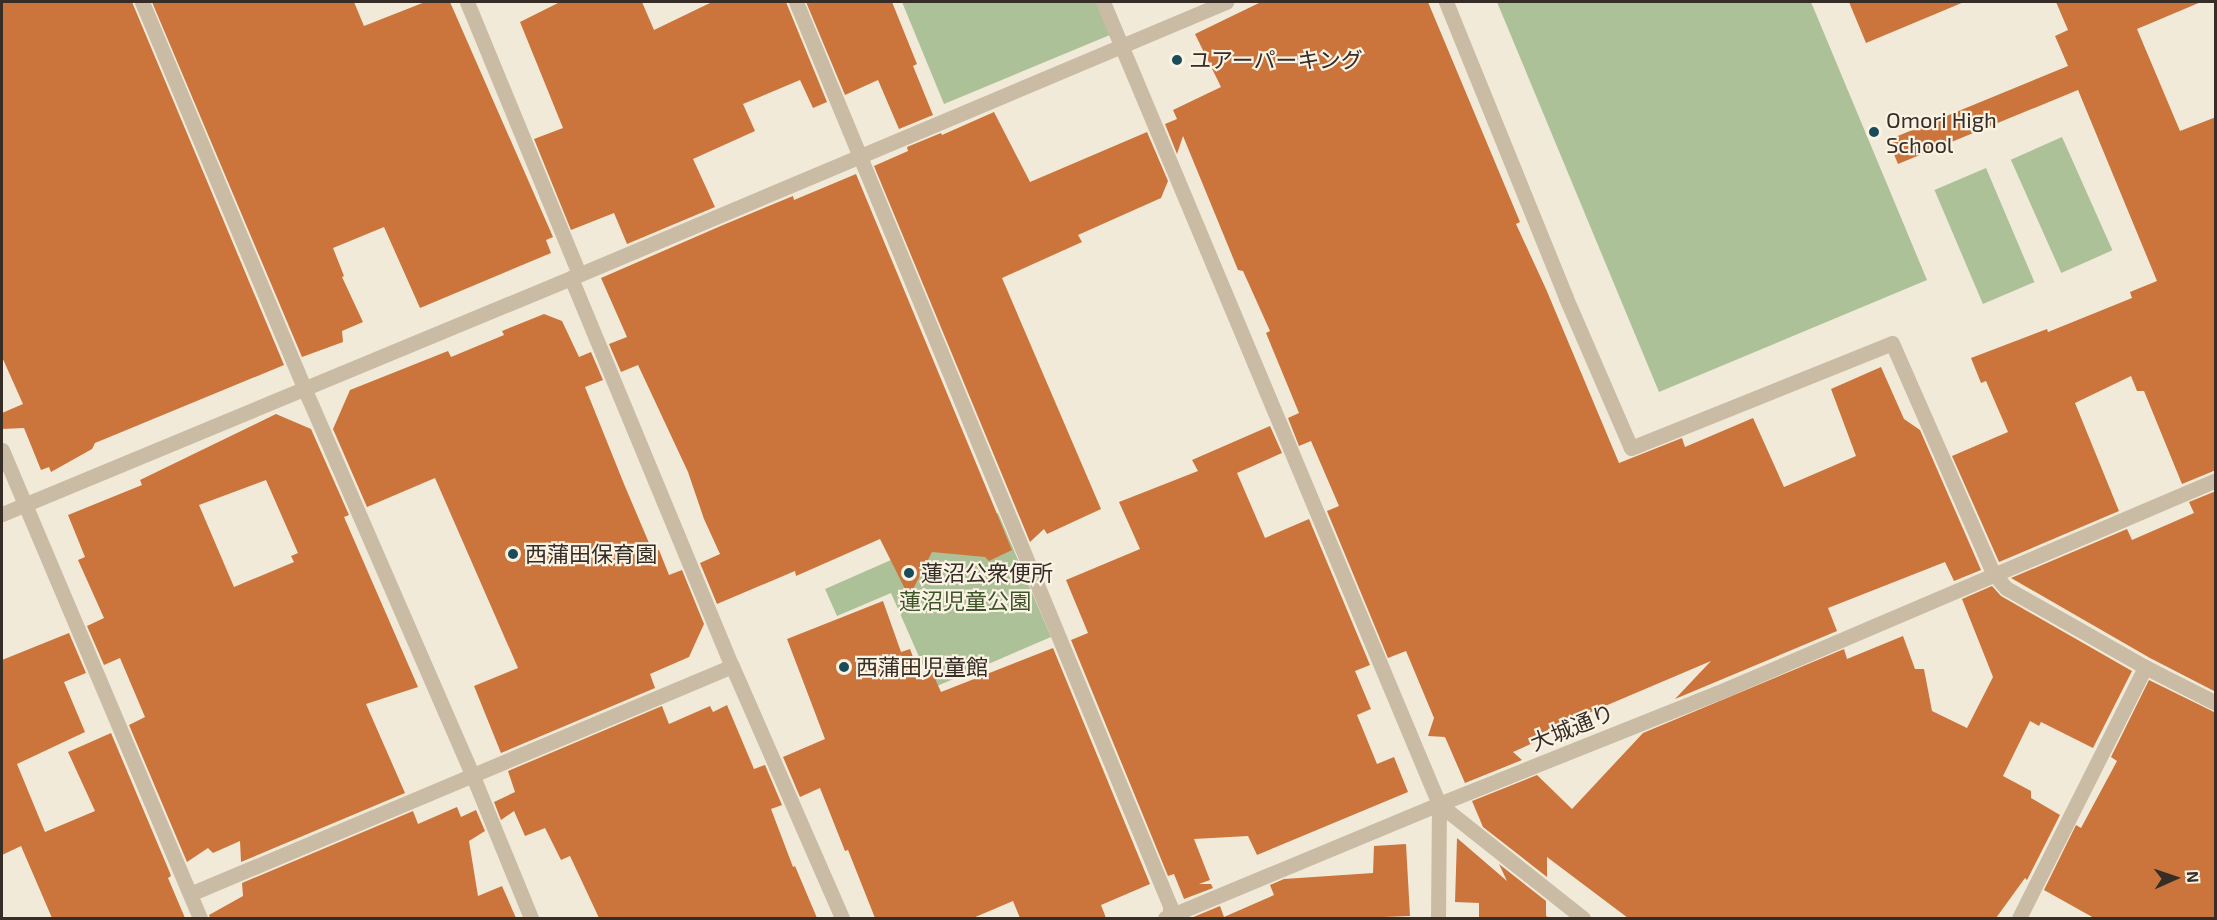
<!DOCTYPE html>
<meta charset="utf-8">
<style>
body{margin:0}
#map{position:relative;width:2217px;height:920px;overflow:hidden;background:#f2ead8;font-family:"Exo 2","Noto Sans JP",sans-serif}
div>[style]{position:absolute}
.green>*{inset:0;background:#adc198;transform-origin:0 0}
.building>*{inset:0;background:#cb753d}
.minor>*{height:15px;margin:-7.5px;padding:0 7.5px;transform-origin:7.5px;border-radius:7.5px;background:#cabba4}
.tertiary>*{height:15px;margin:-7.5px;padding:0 7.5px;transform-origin:7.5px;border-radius:7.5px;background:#cabba4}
.dots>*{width:16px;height:16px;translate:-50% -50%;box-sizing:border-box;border:3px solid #faf3e4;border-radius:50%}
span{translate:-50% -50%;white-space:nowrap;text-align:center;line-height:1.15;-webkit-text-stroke:4.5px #faf3e4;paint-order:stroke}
.poi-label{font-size:22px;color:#352d26}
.left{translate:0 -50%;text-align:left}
.park-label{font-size:22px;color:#3e5529}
.street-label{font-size:22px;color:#352d26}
.frame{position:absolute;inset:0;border:3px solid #352d26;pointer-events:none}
.north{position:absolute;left:2145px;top:848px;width:60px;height:60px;-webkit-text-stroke:4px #faf3e4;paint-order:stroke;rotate:87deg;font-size:16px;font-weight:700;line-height:24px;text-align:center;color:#352d26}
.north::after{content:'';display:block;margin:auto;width:21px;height:27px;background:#352d26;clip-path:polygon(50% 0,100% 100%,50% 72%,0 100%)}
</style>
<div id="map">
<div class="green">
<i style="clip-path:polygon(902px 2px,1096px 2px,1110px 35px,944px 104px)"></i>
<i style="clip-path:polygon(1497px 2px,1811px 2px,1927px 280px,1659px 392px)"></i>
<i style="left:2062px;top:137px;width:124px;height:56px;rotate:66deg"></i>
<i style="left:1986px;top:168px;width:124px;height:56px;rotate:67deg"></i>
<i style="clip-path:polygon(998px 513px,1051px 637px,937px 686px,927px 675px,891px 593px,837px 616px,825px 589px)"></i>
</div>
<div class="building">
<i style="clip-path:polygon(2px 2px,132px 2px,284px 365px,95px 443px,92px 449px,51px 472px,49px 467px,41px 470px,24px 428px,2px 429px,2px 413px,23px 404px,2px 357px)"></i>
<i style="clip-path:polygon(152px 2px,354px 2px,364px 26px,425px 2px,450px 2px,553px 237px,546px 240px,551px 253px,420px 308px,384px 227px,333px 248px,344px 276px,342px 277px,363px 322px,342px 331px,343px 342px,302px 357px)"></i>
<i style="clip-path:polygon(560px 2px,642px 2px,654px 30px,712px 2px,786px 2px,827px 102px,813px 108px,800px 80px,743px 104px,755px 131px,693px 159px,715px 207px,627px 244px,614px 213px,571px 230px,534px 139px,563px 128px,520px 22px)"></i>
<i style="clip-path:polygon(806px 2px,892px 2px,917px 64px,913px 66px,933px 115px,899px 129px,878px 80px,845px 95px)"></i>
<i style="clip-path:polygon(1261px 2px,1428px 2px,1520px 222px,1516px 224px,1546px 289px,1619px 463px,1682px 438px,1685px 447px,1753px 418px,1784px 487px,1856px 456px,1831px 389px,1881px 367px,1904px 419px,1920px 430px,1981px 570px,1954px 581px,1945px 562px,1828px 608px,1837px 631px,1675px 699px,1711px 661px,1551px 729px,1553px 734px,1513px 752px,1522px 760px,1465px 783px,1445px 737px,1428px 736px,1434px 718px,1406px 651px,1388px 658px,1327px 511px,1339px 506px,1311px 441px,1299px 446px,1288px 418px,1299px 413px,1266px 333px,1270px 331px,1243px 271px,1238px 270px,1183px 136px,1177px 154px,1165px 124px,1177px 119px,1173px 110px,1221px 87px,1195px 34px)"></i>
<i style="clip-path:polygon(1849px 2px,1964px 2px,1866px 43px)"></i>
<i style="clip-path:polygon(2056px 2px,2201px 2px,2137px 29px,2180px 131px,2216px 117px,2216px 470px,2182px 484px,2144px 391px,2137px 391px,2131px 376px,2075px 403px,2119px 511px,1999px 562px,1952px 456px,2008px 432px,1986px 381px,1981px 383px,1971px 358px,2047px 329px,2048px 332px,2132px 298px,2130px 292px,2157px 281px,2078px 90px,1898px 164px,1888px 140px,2068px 66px,2055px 36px,2068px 30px)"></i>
<i style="clip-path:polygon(994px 112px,1030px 182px,1147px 132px,1168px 181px,1161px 198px,1078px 235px,1082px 242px,1002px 278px,1101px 509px,1047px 534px,1044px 529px,1030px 542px,874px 166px,908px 151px,907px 147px,941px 133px,942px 135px)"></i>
<i style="clip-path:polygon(856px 174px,1012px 550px,989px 561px,985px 557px,932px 552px,909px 597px,880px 539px,796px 576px,795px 571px,717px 604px,700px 563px,720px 554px,704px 519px,688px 472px,638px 365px,621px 372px,609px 344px,627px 337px,601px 278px,723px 225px,793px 196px,794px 200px)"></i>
<i style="clip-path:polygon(544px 314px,562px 321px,579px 357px,591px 352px,603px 380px,585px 387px,624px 484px,652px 550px,659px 550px,669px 575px,682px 570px,704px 624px,689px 657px,650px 674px,655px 688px,501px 753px,474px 686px,518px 668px,435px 478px,367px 507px,333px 429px,350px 390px,448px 351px,451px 357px,504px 335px,502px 331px)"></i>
<i style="clip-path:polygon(evenodd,276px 414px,311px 429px,349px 515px,344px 517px,418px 687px,366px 704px,405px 793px,241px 862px,240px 841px,213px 853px,208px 848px,187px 862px,129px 725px,145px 717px,120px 658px,104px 665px,87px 626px,104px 618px,78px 560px,85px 557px,68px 515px,142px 485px,140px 480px,276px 414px,266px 480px,298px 553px,291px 556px,294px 562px,234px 587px,199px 505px,266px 480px)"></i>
<i style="clip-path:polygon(1270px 426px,1282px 453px,1237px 473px,1265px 538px,1309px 519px,1370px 665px,1355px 671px,1371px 709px,1357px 715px,1377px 764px,1394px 757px,1408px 792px,1257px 855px,1248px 836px,1194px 839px,1210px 880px,1199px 884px,1211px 884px,1213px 888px,1184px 899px,1174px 874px,1168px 876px,1071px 640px,1088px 633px,1066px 580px,1140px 549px,1119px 502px,1198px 471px,1192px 460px)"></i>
<i style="clip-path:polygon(2216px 491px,2216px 692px,2150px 658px,2011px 578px,2127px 529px,2132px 540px,2194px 513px,2189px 502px)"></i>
<i style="clip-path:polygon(1992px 586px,2001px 596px,2132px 671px,2093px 748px,2041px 722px,2039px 726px,2030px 721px,2003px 776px,2031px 791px,2031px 798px,2060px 815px,2027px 880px,2025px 878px,1996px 918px,1628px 918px,1547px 857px,1547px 877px,1483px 827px,1472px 801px,1537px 775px,1572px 809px,1643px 733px,1844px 649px,1847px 659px,1903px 636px,1915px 669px,1924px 669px,1932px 711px,1967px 728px,1993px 677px,1962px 599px)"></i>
<i style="clip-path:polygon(883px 601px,901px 652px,910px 649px,921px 678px,932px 672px,941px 692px,1053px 648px,1150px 884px,1101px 905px,1106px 918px,1020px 918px,1013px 901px,973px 918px,875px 918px,848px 850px,845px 851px,820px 788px,800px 797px,783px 757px,825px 739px,787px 639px)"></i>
<i style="clip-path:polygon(69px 633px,86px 673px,64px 682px,85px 732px,17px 764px,45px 832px,95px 811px,68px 752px,111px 733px,170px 873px,171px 876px,168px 878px,185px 918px,52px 918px,21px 846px,2px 855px,2px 660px)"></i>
<i style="clip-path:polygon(2149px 680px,2216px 713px,2216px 918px,2094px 918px,2044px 890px,2076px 825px,2081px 828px,2117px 761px,2111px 757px)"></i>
<i style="clip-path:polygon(727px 705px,754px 769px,765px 765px,782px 805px,771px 809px,793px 867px,795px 866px,817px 918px,599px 918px,570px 856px,561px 860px,545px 828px,525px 836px,514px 811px,501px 820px,494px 802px,515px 792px,508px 771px,662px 706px,669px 724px,710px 706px,713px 712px)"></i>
<i style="clip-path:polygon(457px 807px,461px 817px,476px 810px,485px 831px,469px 841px,478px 896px,502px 886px,516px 918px,210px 918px,209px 915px,243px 896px,242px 883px,413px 811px,418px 824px)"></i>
<i style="clip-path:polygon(1457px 838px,1507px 881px,1499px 864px,1546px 901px,1546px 916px,1549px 918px,1479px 918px,1479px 903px,1455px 902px)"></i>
<i style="clip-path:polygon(1406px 844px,1410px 916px,1358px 918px,1191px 918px,1220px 906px,1224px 917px,1274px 895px,1270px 885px,1284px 879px,1373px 873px,1374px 846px)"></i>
</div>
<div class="minor">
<i style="left:142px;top:2px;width:421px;rotate:67.2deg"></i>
<i style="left:305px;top:390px;width:419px;rotate:66.5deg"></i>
<i style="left:472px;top:774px;width:156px;rotate:67.7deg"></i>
<i style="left:467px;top:2px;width:294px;rotate:67.6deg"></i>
<i style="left:796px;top:2px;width:978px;rotate:67.52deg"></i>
<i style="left:1170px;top:906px;width:12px;rotate:90deg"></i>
<i style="left:1103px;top:2px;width:870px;rotate:67.27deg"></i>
<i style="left:1439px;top:804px;width:184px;rotate:38.4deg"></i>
<i style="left:1446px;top:2px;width:319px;rotate:67.9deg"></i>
<i style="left:1566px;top:298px;width:163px;rotate:66.6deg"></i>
<i style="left:1631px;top:448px;width:281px;rotate:-21.9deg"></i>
<i style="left:1892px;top:343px;width:251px;rotate:66.3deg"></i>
<i style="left:1993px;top:573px;width:20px;rotate:49deg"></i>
<i style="left:2006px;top:588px;width:160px;rotate:29.6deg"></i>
<i style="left:2145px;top:667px;width:80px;rotate:26.9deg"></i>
<i style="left:2px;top:450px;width:508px;rotate:67.07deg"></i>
<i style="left:2px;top:514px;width:616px;rotate:-22.53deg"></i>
<i style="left:571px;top:278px;width:711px;rotate:-22.85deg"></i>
<i style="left:190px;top:894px;width:588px;rotate:-22.81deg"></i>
<i style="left:1165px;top:918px;width:297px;rotate:-22.6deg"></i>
<i style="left:1439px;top:804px;width:299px;rotate:-21.8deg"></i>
<i style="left:1717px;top:693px;width:543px;rotate:-23.12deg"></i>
<i style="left:1438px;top:918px;width:114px;rotate:-89.5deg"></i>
<i style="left:2019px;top:918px;width:281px;rotate:-63.3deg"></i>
</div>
<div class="tertiary">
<i style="left:571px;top:278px;width:420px;rotate:67.5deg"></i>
<i style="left:732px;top:666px;width:275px;rotate:66.4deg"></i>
</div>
<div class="dots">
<i style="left:1177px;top:60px;background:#1a4b58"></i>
<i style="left:1874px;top:132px;background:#1a4b58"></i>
<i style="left:513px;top:554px;background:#1a4b58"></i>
<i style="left:909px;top:573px;background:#1a4b58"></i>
<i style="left:844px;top:667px;background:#1a4b58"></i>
</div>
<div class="poi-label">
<span class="left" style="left:1189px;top:60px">ユアーパーキング</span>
<span class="left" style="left:1886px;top:132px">Omori High<br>School</span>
<span class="left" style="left:525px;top:554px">西蒲田保育園</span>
<span class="left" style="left:921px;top:573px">蓮沼公衆便所</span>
<span class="left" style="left:856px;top:667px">西蒲田児童館</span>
</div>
<div class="park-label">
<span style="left:965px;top:601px">蓮沼児童公園</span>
</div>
<div class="street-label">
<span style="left:1572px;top:727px;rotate:-22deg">大城通り</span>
</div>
<div class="frame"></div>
<div class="north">N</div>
</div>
